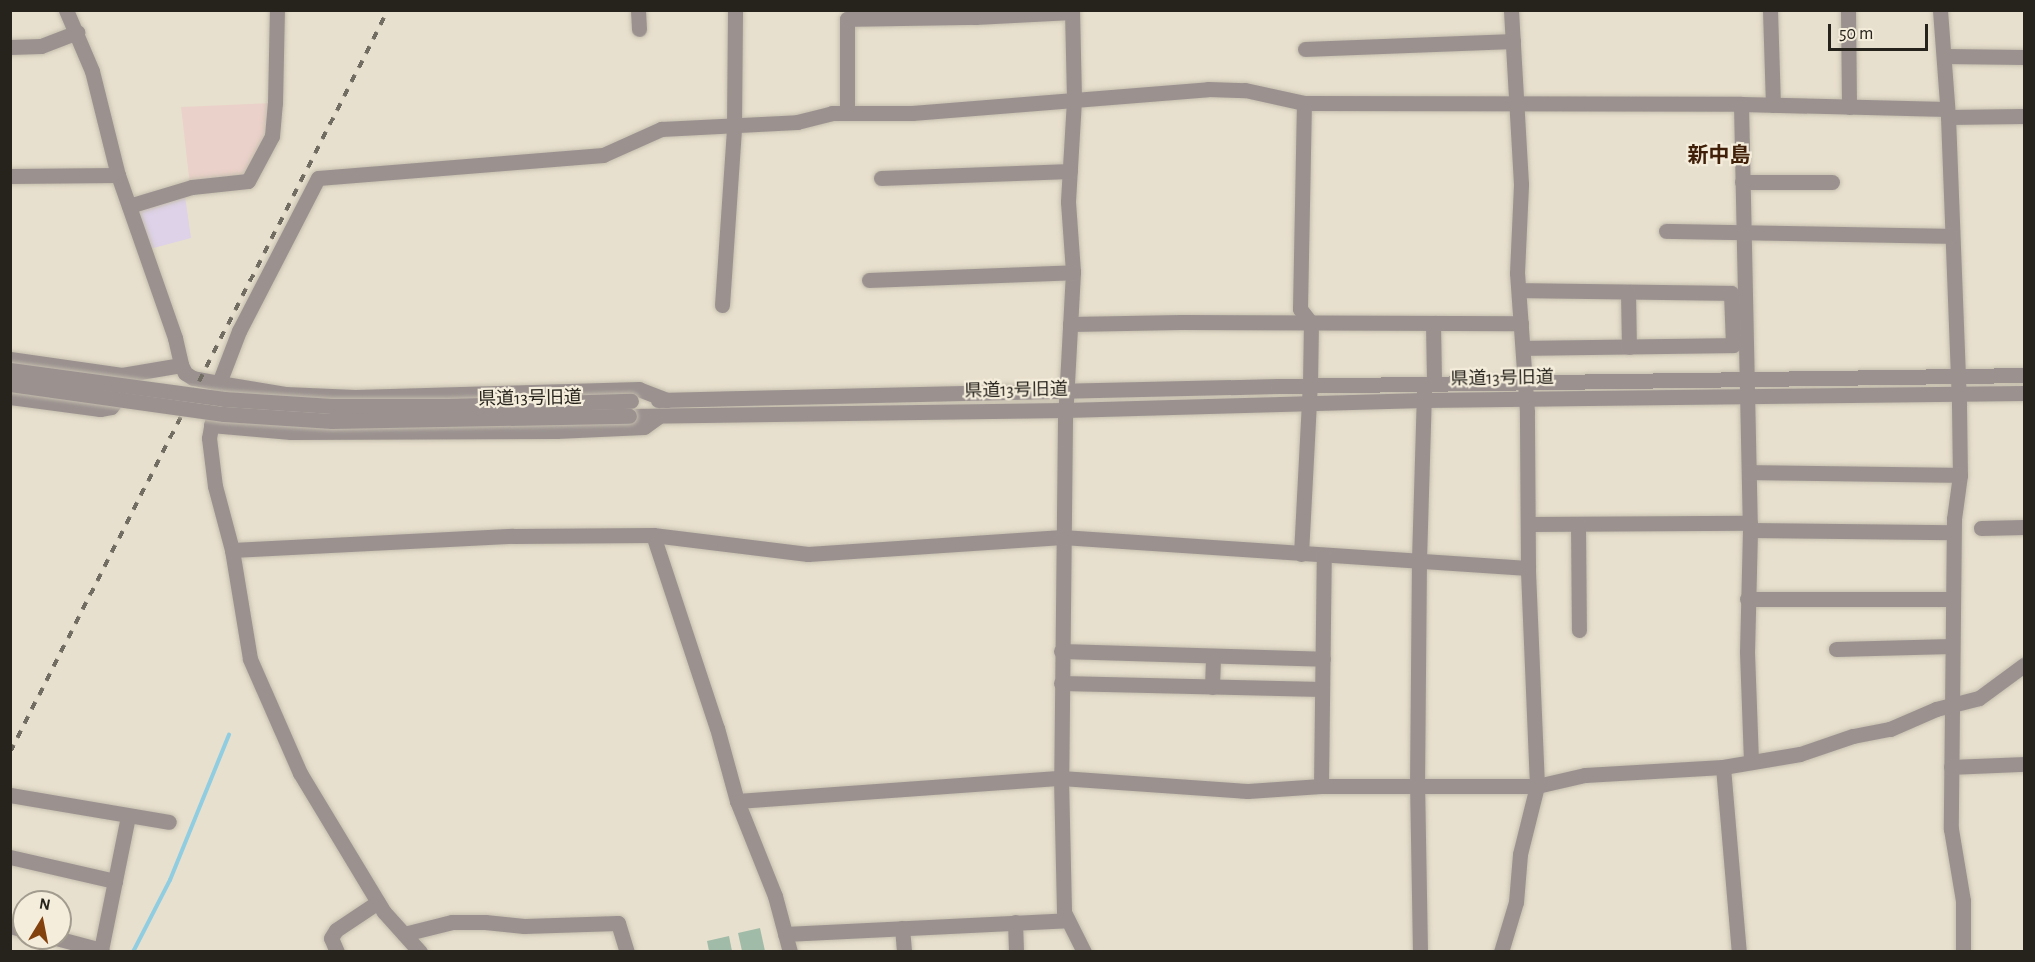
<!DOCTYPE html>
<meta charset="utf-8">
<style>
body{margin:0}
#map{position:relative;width:2035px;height:962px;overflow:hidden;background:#e8e0ce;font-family:"Alegreya Sans","Noto Sans JP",sans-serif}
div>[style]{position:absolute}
.commercial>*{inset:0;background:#ddd2e7}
.industrial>*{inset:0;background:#ead1c9}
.green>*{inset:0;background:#a0bca8}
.stream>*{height:4px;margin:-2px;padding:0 2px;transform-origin:2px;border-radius:2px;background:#90cde1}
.roads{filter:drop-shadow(0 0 2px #c5beae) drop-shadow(0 0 2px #c5beae)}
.minor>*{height:15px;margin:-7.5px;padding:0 7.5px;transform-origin:7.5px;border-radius:7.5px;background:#9b9290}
.rail>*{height:4px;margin-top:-2px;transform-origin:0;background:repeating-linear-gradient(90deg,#726d62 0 8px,transparent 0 16px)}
.bridges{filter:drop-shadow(0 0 2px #c5beae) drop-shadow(0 0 2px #c5beae)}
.minor-bridge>*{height:15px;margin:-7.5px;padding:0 7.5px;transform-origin:7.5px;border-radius:7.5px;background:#9b9290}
span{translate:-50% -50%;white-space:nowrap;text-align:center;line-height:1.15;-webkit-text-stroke:4.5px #f5eddb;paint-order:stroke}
.street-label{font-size:18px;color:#26231d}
.quarter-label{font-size:21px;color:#402009;font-weight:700}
.frame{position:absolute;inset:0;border:12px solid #26231d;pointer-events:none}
.north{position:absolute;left:12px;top:890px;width:60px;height:60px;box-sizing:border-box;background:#f5eddb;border:2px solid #a29c8f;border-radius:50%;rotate:10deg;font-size:16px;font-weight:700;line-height:24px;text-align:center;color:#26231d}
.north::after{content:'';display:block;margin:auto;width:21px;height:27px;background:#82410d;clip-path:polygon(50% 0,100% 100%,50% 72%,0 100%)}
.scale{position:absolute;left:1828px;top:24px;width:100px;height:27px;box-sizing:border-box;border:3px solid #26231d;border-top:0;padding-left:8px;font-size:18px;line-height:21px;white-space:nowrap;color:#26231d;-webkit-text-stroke:4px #f5eddb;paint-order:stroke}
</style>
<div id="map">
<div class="commercial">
<i style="clip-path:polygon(185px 196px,191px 238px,150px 249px,137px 211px)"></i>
</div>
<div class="industrial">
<i style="clip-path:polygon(273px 103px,268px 135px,246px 178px,190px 186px,181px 107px)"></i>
</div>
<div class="green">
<i style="clip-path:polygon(760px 928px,765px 951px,742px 951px,738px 933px)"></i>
<i style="clip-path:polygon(729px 936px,732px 951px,709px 951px,707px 941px)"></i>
</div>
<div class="stream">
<i style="left:133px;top:952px;width:81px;rotate:-62.8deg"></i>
<i style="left:170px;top:880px;width:157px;rotate:-67.9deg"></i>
</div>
<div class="roads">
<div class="minor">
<i style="left:66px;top:10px;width:66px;rotate:66.9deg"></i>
<i style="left:92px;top:71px;width:107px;rotate:76deg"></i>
<i style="left:118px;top:175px;width:173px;rotate:70.7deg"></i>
<i style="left:175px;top:338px;width:28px;rotate:77deg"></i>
<i style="left:181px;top:365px;width:9px;rotate:63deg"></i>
<i style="left:185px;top:373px;width:9px;rotate:32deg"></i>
<i style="left:193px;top:378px;width:26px;rotate:11deg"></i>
<i style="left:219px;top:383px;width:56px;rotate:100.3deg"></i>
<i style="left:209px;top:438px;width:48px;rotate:82.9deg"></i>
<i style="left:215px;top:486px;width:66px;rotate:75.1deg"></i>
<i style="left:232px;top:550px;width:110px;rotate:80.6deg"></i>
<i style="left:250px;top:659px;width:124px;rotate:66.3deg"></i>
<i style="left:300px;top:773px;width:162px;rotate:58.9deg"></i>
<i style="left:384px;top:912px;width:54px;rotate:48deg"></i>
<i style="left:638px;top:10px;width:19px;rotate:87deg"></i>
<i style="left:974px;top:10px;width:7px;rotate:82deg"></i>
<i style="left:975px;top:17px;width:97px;rotate:-3deg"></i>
<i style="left:1072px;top:10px;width:90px;rotate:88.7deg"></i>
<i style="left:1074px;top:100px;width:102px;rotate:93.4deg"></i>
<i style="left:1068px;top:202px;width:70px;rotate:85.9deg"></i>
<i style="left:1073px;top:272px;width:147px;rotate:93.1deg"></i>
<i style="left:1065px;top:419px;width:359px;rotate:90.6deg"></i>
<i style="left:1061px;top:778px;width:134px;rotate:88.7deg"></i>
<i style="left:1064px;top:912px;width:45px;rotate:63.4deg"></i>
<i style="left:1770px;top:10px;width:95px;rotate:88.2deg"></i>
<i style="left:1848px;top:10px;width:97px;rotate:89.4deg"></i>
<i style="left:1940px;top:10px;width:107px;rotate:85.7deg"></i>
<i style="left:1948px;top:117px;width:289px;rotate:87.8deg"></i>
<i style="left:1959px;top:406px;width:69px;rotate:89.2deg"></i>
<i style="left:1960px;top:475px;width:44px;rotate:97.8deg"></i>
<i style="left:1954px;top:519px;width:310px;rotate:90.6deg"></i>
<i style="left:1951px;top:829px;width:73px;rotate:80.5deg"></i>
<i style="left:1963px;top:901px;width:51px;rotate:90deg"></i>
<i style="left:10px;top:47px;width:31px;rotate:-2deg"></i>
<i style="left:41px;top:46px;width:39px;rotate:-21deg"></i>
<i style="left:1305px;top:49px;width:208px;rotate:-2.2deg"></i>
<i style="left:1944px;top:56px;width:80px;rotate:0.7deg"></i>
<i style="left:1741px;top:104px;width:426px;rotate:88.8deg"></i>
<i style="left:1750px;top:530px;width:122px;rotate:91.4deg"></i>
<i style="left:1747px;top:652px;width:109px;rotate:87.9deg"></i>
<i style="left:847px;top:113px;width:94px;rotate:-90deg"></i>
<i style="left:847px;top:19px;width:128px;rotate:-0.9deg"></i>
<i style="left:1948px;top:117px;width:76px;rotate:-0.8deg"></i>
<i style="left:10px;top:176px;width:108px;rotate:-0.5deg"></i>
<i style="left:881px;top:178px;width:189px;rotate:-2.1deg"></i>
<i style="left:1742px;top:182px;width:90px"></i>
<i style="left:129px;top:206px;width:66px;rotate:-16.8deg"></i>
<i style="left:192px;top:187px;width:56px;rotate:-6.1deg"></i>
<i style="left:248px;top:181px;width:51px;rotate:-61.9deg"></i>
<i style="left:272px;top:136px;width:33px;rotate:-85deg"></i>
<i style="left:275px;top:103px;width:93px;rotate:-88.8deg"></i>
<i style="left:1666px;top:231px;width:284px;rotate:1deg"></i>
<i style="left:869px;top:280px;width:204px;rotate:-2.2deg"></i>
<i style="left:1519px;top:290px;width:212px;rotate:0.8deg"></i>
<i style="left:1731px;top:293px;width:52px;rotate:87.8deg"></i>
<i style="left:1733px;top:345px;width:209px;rotate:179.2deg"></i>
<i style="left:1628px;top:292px;width:55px;rotate:89deg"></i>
<i style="left:722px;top:305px;width:178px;rotate:-86.1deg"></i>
<i style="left:734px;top:127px;width:117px;rotate:-89.5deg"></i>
<i style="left:1433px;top:323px;width:60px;rotate:89deg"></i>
<i style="left:1070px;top:324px;width:111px;rotate:-1deg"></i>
<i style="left:1181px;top:322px;width:340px;rotate:0.2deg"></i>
<i style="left:10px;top:359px;width:113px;rotate:8.1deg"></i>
<i style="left:122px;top:375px;width:60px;rotate:-9.6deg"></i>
<i style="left:10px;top:397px;width:91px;rotate:7.6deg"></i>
<i style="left:100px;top:409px;width:11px;rotate:-10deg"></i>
<i style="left:111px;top:407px;width:13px;rotate:-51deg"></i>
<i style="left:119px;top:397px;width:7px;rotate:-82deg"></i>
<i style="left:658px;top:400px;width:620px;rotate:-1.29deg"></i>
<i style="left:1278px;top:386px;width:746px;rotate:-0.84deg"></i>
<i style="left:667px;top:400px;width:30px;rotate:-159deg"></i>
<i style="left:639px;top:389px;width:284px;rotate:178.4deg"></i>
<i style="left:355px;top:397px;width:70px;rotate:-177.5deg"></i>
<i style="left:285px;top:394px;width:67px;rotate:-170.5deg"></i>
<i style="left:219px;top:383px;width:56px;rotate:-69deg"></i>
<i style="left:239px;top:331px;width:172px;rotate:-62.7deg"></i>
<i style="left:318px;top:178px;width:286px;rotate:-4.6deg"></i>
<i style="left:603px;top:155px;width:64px;rotate:-24.1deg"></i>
<i style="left:661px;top:129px;width:136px;rotate:-2.9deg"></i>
<i style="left:797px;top:122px;width:36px;rotate:-14deg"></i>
<i style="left:832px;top:113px;width:80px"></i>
<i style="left:912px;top:113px;width:297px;rotate:-4.6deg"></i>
<i style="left:1208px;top:89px;width:37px;rotate:2deg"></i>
<i style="left:1245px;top:90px;width:60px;rotate:12.4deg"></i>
<i style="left:1304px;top:103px;width:437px;rotate:0.1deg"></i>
<i style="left:1741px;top:104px;width:206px;rotate:1.4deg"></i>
<i style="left:629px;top:416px;width:436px;rotate:-0.8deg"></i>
<i style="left:1065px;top:410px;width:359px;rotate:-1.6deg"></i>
<i style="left:1424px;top:400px;width:600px;rotate:-0.67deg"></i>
<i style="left:211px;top:425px;width:80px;rotate:5deg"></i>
<i style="left:291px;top:432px;width:265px;rotate:-0.2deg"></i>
<i style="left:556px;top:431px;width:88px;rotate:-2.6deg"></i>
<i style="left:644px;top:427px;width:19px;rotate:-36deg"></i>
<i style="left:1749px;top:472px;width:211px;rotate:0.8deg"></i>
<i style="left:1528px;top:524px;width:222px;rotate:-0.3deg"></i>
<i style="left:1578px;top:524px;width:106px;rotate:89.5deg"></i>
<i style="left:1981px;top:528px;width:43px;rotate:-1.3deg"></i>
<i style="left:1750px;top:530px;width:203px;rotate:0.6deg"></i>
<i style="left:653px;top:535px;width:203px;rotate:71.7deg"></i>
<i style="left:717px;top:728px;width:76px;rotate:74.7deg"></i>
<i style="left:737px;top:801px;width:102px;rotate:68.2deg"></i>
<i style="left:775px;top:896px;width:58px;rotate:75deg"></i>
<i style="left:232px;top:550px;width:281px;rotate:-2.9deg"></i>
<i style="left:513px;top:536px;width:140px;rotate:-0.4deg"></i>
<i style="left:653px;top:535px;width:156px;rotate:7deg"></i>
<i style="left:808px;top:554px;width:255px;rotate:-3.8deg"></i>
<i style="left:1062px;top:537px;width:467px;rotate:3.8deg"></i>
<i style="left:1301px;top:554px;width:169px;rotate:-87deg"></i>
<i style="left:1310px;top:385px;width:62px;rotate:-89.1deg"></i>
<i style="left:1311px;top:323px;width:18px;rotate:-128deg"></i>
<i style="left:1300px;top:309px;width:206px;rotate:-88.9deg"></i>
<i style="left:1747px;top:599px;width:205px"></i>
<i style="left:1836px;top:649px;width:116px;rotate:-1.5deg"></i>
<i style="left:1061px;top:651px;width:262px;rotate:1.7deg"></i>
<i style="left:1061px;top:683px;width:261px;rotate:1.3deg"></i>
<i style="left:1212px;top:687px;width:31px;rotate:-88deg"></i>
<i style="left:1723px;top:767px;width:186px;rotate:85.1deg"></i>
<i style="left:1951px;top:767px;width:73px;rotate:-2.4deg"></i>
<i style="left:1321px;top:786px;width:231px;rotate:-89.3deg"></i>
<i style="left:10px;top:795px;width:161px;rotate:9.6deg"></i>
<i style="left:737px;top:801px;width:325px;rotate:-4.1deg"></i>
<i style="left:1061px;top:778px;width:187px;rotate:4deg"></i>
<i style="left:1248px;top:791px;width:73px;rotate:-3.9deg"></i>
<i style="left:1321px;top:786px;width:216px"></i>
<i style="left:1537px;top:786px;width:49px;rotate:-12.9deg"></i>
<i style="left:1585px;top:775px;width:138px;rotate:-3.3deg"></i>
<i style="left:1723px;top:767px;width:78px;rotate:-9.6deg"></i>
<i style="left:1800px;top:754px;width:56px;rotate:-18.8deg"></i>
<i style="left:1853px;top:736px;width:38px;rotate:-11deg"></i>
<i style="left:1890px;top:729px;width:50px;rotate:-23.5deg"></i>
<i style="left:1936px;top:709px;width:44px;rotate:-14.3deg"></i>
<i style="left:1979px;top:698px;width:56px;rotate:-36.3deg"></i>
<i style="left:10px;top:857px;width:108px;rotate:12.9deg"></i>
<i style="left:1015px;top:922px;width:30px;rotate:88deg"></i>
<i style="left:10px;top:926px;width:15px;rotate:16deg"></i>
<i style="left:902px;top:928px;width:24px;rotate:85deg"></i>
<i style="left:404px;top:934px;width:49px;rotate:-14deg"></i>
<i style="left:452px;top:922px;width:33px"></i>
<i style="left:485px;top:922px;width:39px;rotate:6deg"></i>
<i style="left:524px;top:926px;width:94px;rotate:-1.8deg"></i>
<i style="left:618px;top:923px;width:30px;rotate:73deg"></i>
<i style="left:785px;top:934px;width:283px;rotate:-2.8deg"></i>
<i style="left:56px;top:938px;width:47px;rotate:14.9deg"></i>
<i style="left:101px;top:950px;width:137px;rotate:-78.6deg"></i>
<i style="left:337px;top:952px;width:15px;rotate:-113deg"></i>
<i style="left:331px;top:938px;width:9px;rotate:-58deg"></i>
<i style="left:336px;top:930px;width:50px;rotate:-33.7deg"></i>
<i style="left:1420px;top:952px;width:165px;rotate:-91deg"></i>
<i style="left:1417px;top:787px;width:227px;rotate:-89.5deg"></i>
<i style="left:1419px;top:560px;width:169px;rotate:-88.3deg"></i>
<i style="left:1501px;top:952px;width:52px;rotate:-73.3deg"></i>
<i style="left:1516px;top:902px;width:48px;rotate:-85.2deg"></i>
<i style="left:1520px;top:854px;width:70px;rotate:-76deg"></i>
<i style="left:1537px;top:786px;width:218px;rotate:-92.4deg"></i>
<i style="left:1528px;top:568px;width:156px;rotate:-90.4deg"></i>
<i style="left:1527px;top:412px;width:139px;rotate:-94.1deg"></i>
<i style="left:1517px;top:273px;width:89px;rotate:-87.4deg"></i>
<i style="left:1521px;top:184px;width:174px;rotate:-93.3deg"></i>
</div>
</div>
<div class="rail">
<i style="left:10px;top:752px;width:833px;rotate:-63deg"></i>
</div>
<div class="bridges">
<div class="minor-bridge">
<i style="left:10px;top:370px;width:216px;rotate:7.7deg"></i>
<i style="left:224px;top:399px;width:108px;rotate:3.7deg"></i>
<i style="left:332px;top:406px;width:115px"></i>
<i style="left:447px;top:406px;width:184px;rotate:-1.6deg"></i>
<i style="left:10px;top:384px;width:216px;rotate:8deg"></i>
<i style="left:224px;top:414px;width:108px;rotate:3.7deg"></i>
<i style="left:332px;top:421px;width:297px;rotate:-1deg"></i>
</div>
</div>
<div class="street-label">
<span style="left:1502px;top:379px;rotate:-1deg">県道13号旧道</span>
<span style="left:1016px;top:391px;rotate:-1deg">県道13号旧道</span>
<span style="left:530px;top:399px;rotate:-1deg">県道13号旧道</span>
</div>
<div class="quarter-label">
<span style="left:1719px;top:156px">新中島</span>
</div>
<div class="frame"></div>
<div class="north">N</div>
<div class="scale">50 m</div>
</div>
